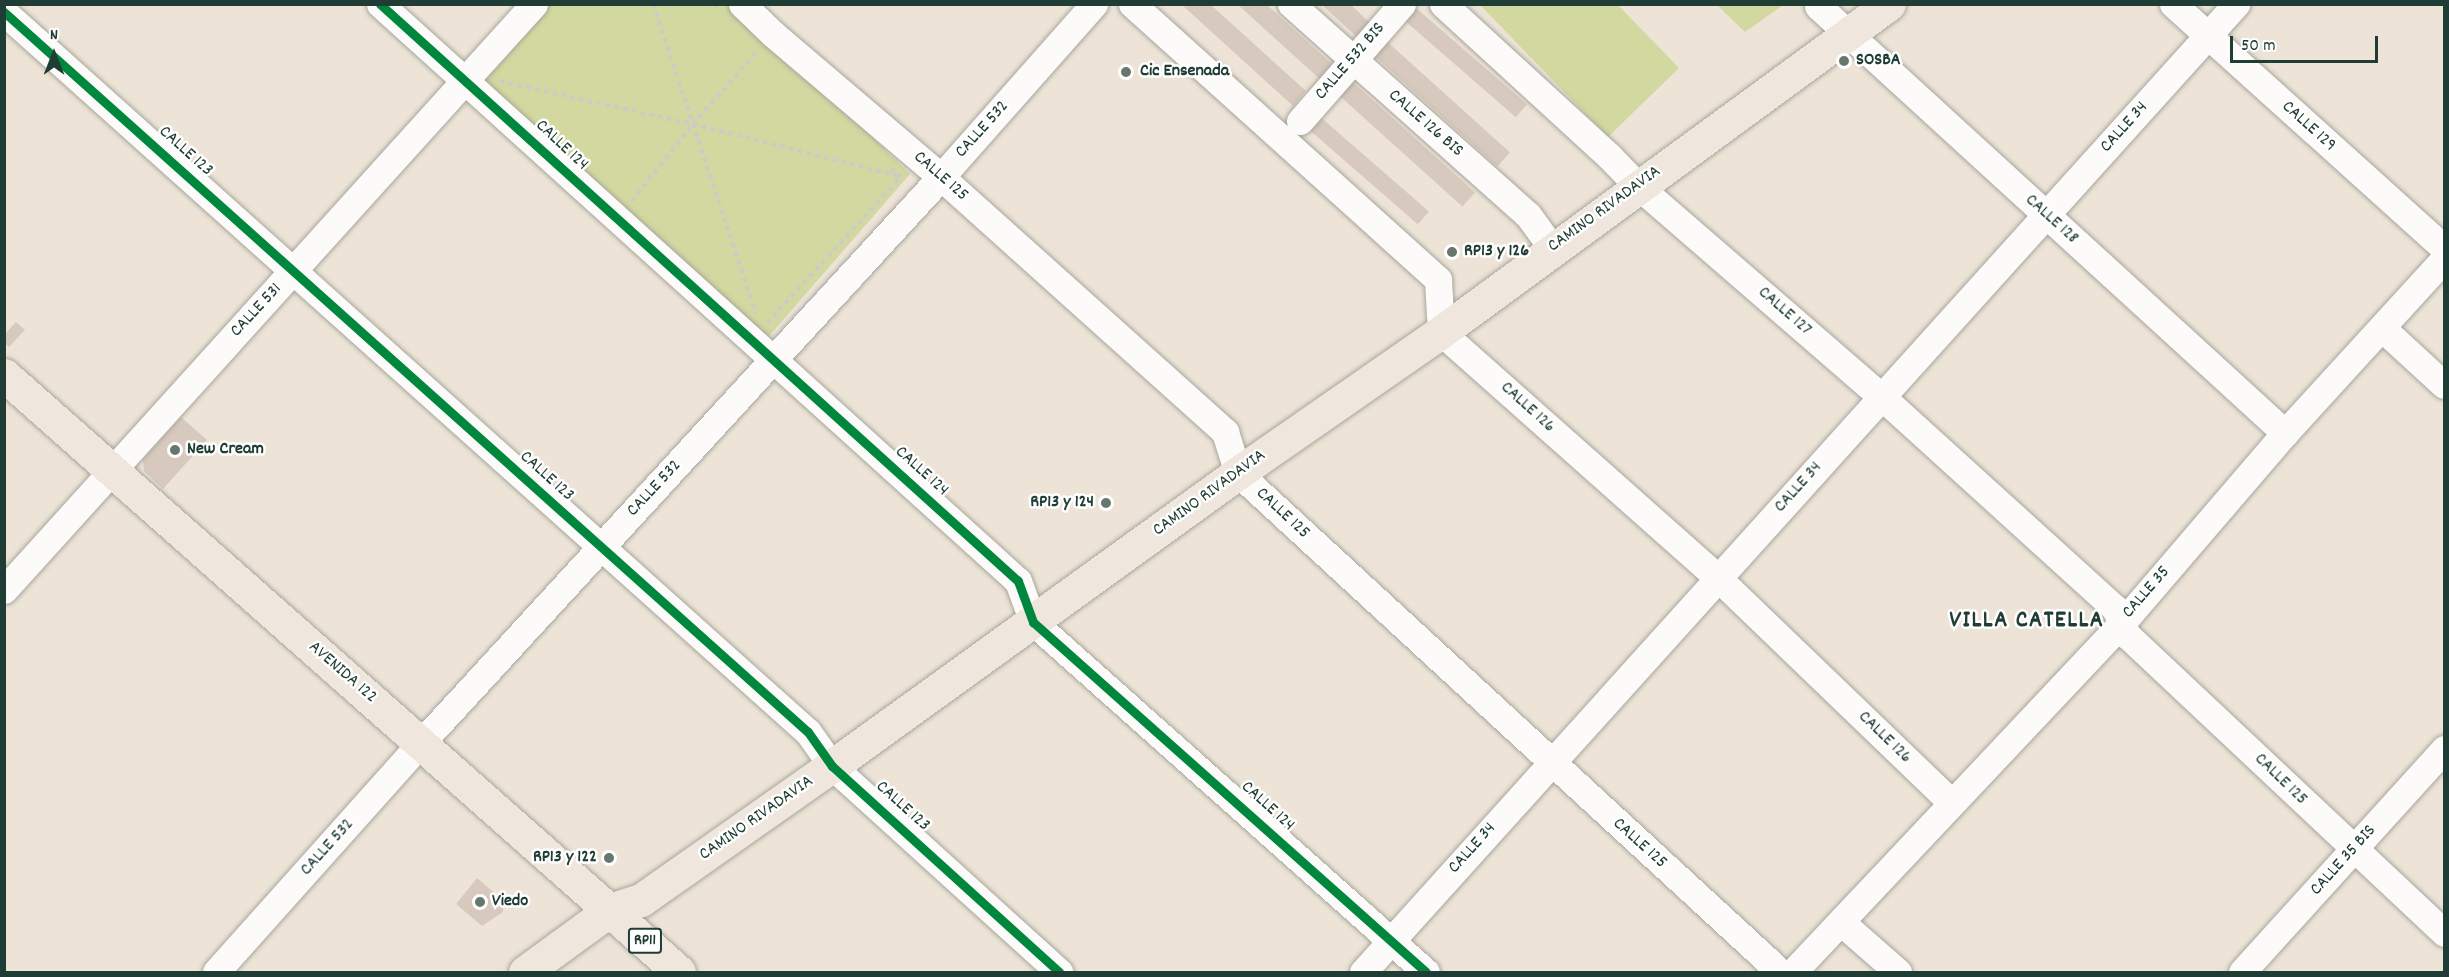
<!DOCTYPE html>
<style>
body{margin:0}
#map{position:relative;width:2449px;height:977px;overflow:hidden;background:#ede4d7;font-family:Dekko,sans-serif}
div>[style]{position:absolute}
.green>*{inset:0;background:#d2d89f}
.building>*{inset:0;background:#d8c9be;transform-origin:0 0}
.path>*{height:4px;margin-top:-2px;transform-origin:0;background:repeating-linear-gradient(90deg,#cbcbc8 0 4.5px,transparent 0 9px)}
.roads{filter:drop-shadow(0 0 2px #a8a69e) drop-shadow(0 0 2px #a8a69e)}
.minor>*{height:27px;margin:-13.5px;padding:0 13.5px;transform-origin:13.5px;border-radius:13.5px;background:#fcfbf9}
.major>*{height:33px;margin:-16.5px;padding:0 16.5px;transform-origin:16.5px;border-radius:16.5px;background:#efe6de}
.highway>*{height:33px;margin:-16.5px;padding:0 16.5px;transform-origin:16.5px;border-radius:16.5px;background:#efe6de}
.cycleway>*{height:9px;margin:-4.5px;padding:0 4.5px;transform-origin:4.5px;border-radius:4.5px;background:#00873e}
.dots>*{width:16px;height:16px;translate:-50% -50%;box-sizing:border-box;border:3px solid #fff;border-radius:50%}
span{translate:-50% -50%;white-space:nowrap;text-align:center;line-height:1.15;-webkit-text-stroke:5px #fff;paint-order:stroke}
.shield-label span{padding:2px 4px;background:#fff;border:2px solid;border-radius:4px;-webkit-text-stroke-width:0}
.shield-label{font-size:16px;color:#1f3d34;font-weight:700}
.poi-label{font-size:18px;color:#1f3d34;font-weight:700}
.left{translate:0 -50%;text-align:left}
.right{translate:-100% -50%;text-align:right}
.street-label{font-size:18px;color:#1f3d34}
.district-label{font-size:24px;color:#1f3d34;font-weight:700;letter-spacing:1.5px}
.frame{position:absolute;inset:0;border:6px solid #1f3d34;pointer-events:none}
.north{position:absolute;left:24px;top:24px;width:60px;height:60px;-webkit-text-stroke:4px #fff;paint-order:stroke;rotate:0deg;font-size:16px;font-weight:700;line-height:24px;text-align:center;color:#1f3d34}
.north::after{content:'';display:block;margin:auto;width:21px;height:27px;background:#1f3d34;clip-path:polygon(50% 0,100% 100%,50% 72%,0 100%)}
.scale{position:absolute;left:2230px;top:36px;width:148px;height:27px;box-sizing:border-box;border:3px solid #1f3d34;border-top:0;padding-left:8px;font-size:18px;line-height:21px;white-space:nowrap;color:#1f3d34;-webkit-text-stroke:4px #fff;paint-order:stroke}
</style>
<div id="map">
<div class="green">
<i style="clip-path:polygon(540px 5px,736px 5px,910px 174px,763px 343px,474px 81px)"></i>
<i style="clip-path:polygon(1480px 5px,1618px 5px,1679px 68px,1608px 137px)"></i>
<i style="clip-path:polygon(1717px 5px,1783px 5px,1745px 32px)"></i>
</div>
<div class="building">
<i style="clip-path:polygon(1181px 4px,1210px 4px,1306px 91px,1293px 106px)"></i>
<i style="clip-path:polygon(1237px 4px,1266px 4px,1335px 67px,1322px 81px)"></i>
<i style="clip-path:polygon(1321px 4px,1350px 4px,1371px 24px,1358px 38px)"></i>
<i style="left:1416px;top:8px;width:147px;height:17px;rotate:41deg"></i>
<i style="left:1383px;top:38px;width:171px;height:19px;rotate:42deg"></i>
<i style="left:1348px;top:78px;width:171px;height:19px;rotate:42deg"></i>
<i style="left:1318px;top:115px;width:147px;height:17px;rotate:41deg"></i>
<i style="clip-path:polygon(16px 322px,25px 330px,9px 347px,4px 343px,4px 335px)"></i>
<i style="clip-path:polygon(181px 417px,207px 440px,163px 489px,144px 471px,143px 459px)"></i>
<i style="clip-path:polygon(477px 878px,503px 900px,503px 912px,482px 926px,456px 904px)"></i>
</div>
<div class="path">
<i style="left:653px;top:4px;width:326px;rotate:71.6deg"></i>
<i style="left:714px;top:4px;width:8px;rotate:45deg"></i>
<i style="left:500px;top:81px;width:198px;rotate:12.6deg"></i>
<i style="left:693px;top:124px;width:212px;rotate:14.2deg"></i>
<i style="left:632px;top:201px;width:98px;rotate:-51.6deg"></i>
<i style="left:693px;top:124px;width:98px;rotate:-48.3deg"></i>
<i style="left:767px;top:323px;width:198px;rotate:-47.5deg"></i>
<i style="left:901px;top:177px;width:13px;rotate:-138deg"></i>
</div>
<div class="roads">
<div class="minor">
<i style="left:380px;top:4px;width:860px;rotate:42.13deg"></i>
<i style="left:1018px;top:581px;width:44px;rotate:69.9deg"></i>
<i style="left:1033px;top:622px;width:526px;rotate:41.69deg"></i>
<i style="left:742px;top:4px;width:43px;rotate:44.1deg"></i>
<i style="left:773px;top:34px;width:221px;rotate:40.4deg"></i>
<i style="left:941px;top:177px;width:382px;rotate:41.9deg"></i>
<i style="left:1225px;top:432px;width:43px;rotate:72.4deg"></i>
<i style="left:1238px;top:473px;width:737px;rotate:42.63deg"></i>
<i style="left:1132px;top:4px;width:412px;rotate:42deg"></i>
<i style="left:1438px;top:280px;width:52px;rotate:86.7deg"></i>
<i style="left:1441px;top:332px;width:370px;rotate:41.6deg"></i>
<i style="left:1718px;top:578px;width:323px;rotate:43.9deg"></i>
<i style="left:1291px;top:4px;width:317px;rotate:41.7deg"></i>
<i style="left:1528px;top:215px;width:41px;rotate:54deg"></i>
<i style="left:1443px;top:4px;width:225px;rotate:42.5deg"></i>
<i style="left:1609px;top:156px;width:42px;rotate:46deg"></i>
<i style="left:1638px;top:186px;width:323px;rotate:40.9deg"></i>
<i style="left:1882px;top:397px;width:314px;rotate:42.2deg"></i>
<i style="left:2115px;top:608px;width:30px;rotate:66deg"></i>
<i style="left:2127px;top:635px;width:435px;rotate:43.2deg"></i>
<i style="left:2173px;top:4px;width:365px;rotate:42deg"></i>
<i style="left:1818px;top:6px;width:633px;rotate:42.44deg"></i>
<i style="left:4px;top:12px;width:1079px;rotate:41.85deg"></i>
<i style="left:808px;top:732px;width:42px;rotate:54.8deg"></i>
<i style="left:832px;top:766px;width:307px;rotate:42.2deg"></i>
<i style="left:1300px;top:121px;width:155px;rotate:-48.9deg"></i>
<i style="left:2382px;top:328px;width:84px;rotate:42.6deg"></i>
<i style="left:4px;top:590px;width:790px;rotate:-47.87deg"></i>
<i style="left:1841px;top:922px;width:76px;rotate:41.3deg"></i>
<i style="left:216px;top:972px;width:307px;rotate:-48.2deg"></i>
<i style="left:421px;top:743px;width:769px;rotate:-47.43deg"></i>
<i style="left:941px;top:177px;width:231px;rotate:-48.5deg"></i>
<i style="left:1363px;top:972px;width:1304px;rotate:-47.95deg"></i>
<i style="left:1793px;top:972px;width:480px;rotate:-46.7deg"></i>
<i style="left:2122px;top:623px;width:250px;rotate:-49.4deg"></i>
<i style="left:2285px;top:433px;width:236px;rotate:-47.6deg"></i>
<i style="left:2242px;top:972px;width:301px;rotate:-47.8deg"></i>
</div>
<div class="major">
<i style="left:525px;top:972px;width:105px;rotate:-36.1deg"></i>
<i style="left:610px;top:910px;width:33px;rotate:-18deg"></i>
<i style="left:641px;top:900px;width:233px;rotate:-35.1deg"></i>
<i style="left:832px;top:766px;width:501px;rotate:-35.82deg"></i>
<i style="left:1238px;top:473px;width:247px;rotate:-34.8deg"></i>
<i style="left:1441px;top:332px;width:555px;rotate:-36.21deg"></i>
</div>
<div class="highway">
<i style="left:4px;top:375px;width:901px;rotate:41.49deg"></i>
</div>
</div>
<div class="cycleway">
<i style="left:380px;top:4px;width:860px;rotate:42.13deg"></i>
<i style="left:1018px;top:581px;width:44px;rotate:69.9deg"></i>
<i style="left:1033px;top:622px;width:526px;rotate:41.69deg"></i>
<i style="left:4px;top:12px;width:1079px;rotate:41.85deg"></i>
<i style="left:808px;top:732px;width:42px;rotate:54.8deg"></i>
<i style="left:832px;top:766px;width:307px;rotate:42.2deg"></i>
</div>
<div class="dots">
<i style="left:1844px;top:61px;background:#67776d"></i>
<i style="left:1126px;top:72px;background:#67776d"></i>
<i style="left:1452px;top:252px;background:#67776d"></i>
<i style="left:175px;top:450px;background:#67776d"></i>
<i style="left:1106px;top:503px;background:#67776d"></i>
<i style="left:609px;top:858px;background:#67776d"></i>
<i style="left:480px;top:902px;background:#67776d"></i>
</div>
<div class="shield-label">
<span style="left:645px;top:941px">RP11</span>
</div>
<div class="poi-label">
<span class="left" style="left:1856px;top:61px">SOSBA</span>
<span class="left" style="left:1140px;top:72px">Cic Ensenada</span>
<span class="left" style="left:1464px;top:252px">RP13 y 126</span>
<span class="left" style="left:187px;top:450px">New Cream</span>
<span class="right" style="left:1094px;top:503px">RP13 y 124</span>
<span class="right" style="left:597px;top:858px">RP13 y 122</span>
<span class="left" style="left:492px;top:902px">Viedo</span>
</div>
<div class="street-label">
<span style="left:1351px;top:62px;rotate:-49deg">CALLE 532 BIS</span>
<span style="left:1425px;top:124px;rotate:41deg">CALLE 126 BIS</span>
<span style="left:2308px;top:127px;rotate:42deg">CALLE 129</span>
<span style="left:2125px;top:128px;rotate:-48deg">CALLE 34</span>
<span style="left:983px;top:130px;rotate:-48deg">CALLE 532</span>
<span style="left:561px;top:146px;rotate:43deg">CALLE 124</span>
<span style="left:185px;top:152px;rotate:42deg">CALLE 123</span>
<span style="left:940px;top:177px;rotate:41deg">CALLE 125</span>
<span style="left:1605px;top:210px;rotate:-36deg">CAMINO RIVADAVIA</span>
<span style="left:2051px;top:220px;rotate:42deg">CALLE 128</span>
<span style="left:257px;top:311px;rotate:-47deg">CALLE 531</span>
<span style="left:1784px;top:312px;rotate:41deg">CALLE 127</span>
<span style="left:1527px;top:408px;rotate:42deg">CALLE 126</span>
<span style="left:921px;top:472px;rotate:42deg">CALLE 124</span>
<span style="left:546px;top:477px;rotate:42deg">CALLE 123</span>
<span style="left:1799px;top:488px;rotate:-48deg">CALLE 34</span>
<span style="left:655px;top:489px;rotate:-47deg">CALLE 532</span>
<span style="left:1210px;top:494px;rotate:-36deg">CAMINO RIVADAVIA</span>
<span style="left:1282px;top:514px;rotate:43deg">CALLE 125</span>
<span style="left:2147px;top:593px;rotate:-49deg">CALLE 35</span>
<span style="left:342px;top:673px;rotate:41deg">AVENIDA 122</span>
<span style="left:1884px;top:738px;rotate:44deg">CALLE 126</span>
<span style="left:2280px;top:780px;rotate:44deg">CALLE 125</span>
<span style="left:902px;top:807px;rotate:42deg">CALLE 123</span>
<span style="left:1267px;top:807px;rotate:42deg">CALLE 124</span>
<span style="left:757px;top:819px;rotate:-35deg">CAMINO RIVADAVIA</span>
<span style="left:1639px;top:844px;rotate:42deg">CALLE 125</span>
<span style="left:328px;top:848px;rotate:-48deg">CALLE 532</span>
<span style="left:1473px;top:849px;rotate:-48deg">CALLE 34</span>
<span style="left:2344px;top:861px;rotate:-48deg">CALLE 35 BIS</span>
</div>
<div class="district-label">
<span style="left:2027px;top:622px">VILLA CATELLA</span>
</div>
<div class="frame"></div>
<div class="north">N</div>
<div class="scale">50 m</div>
</div>
